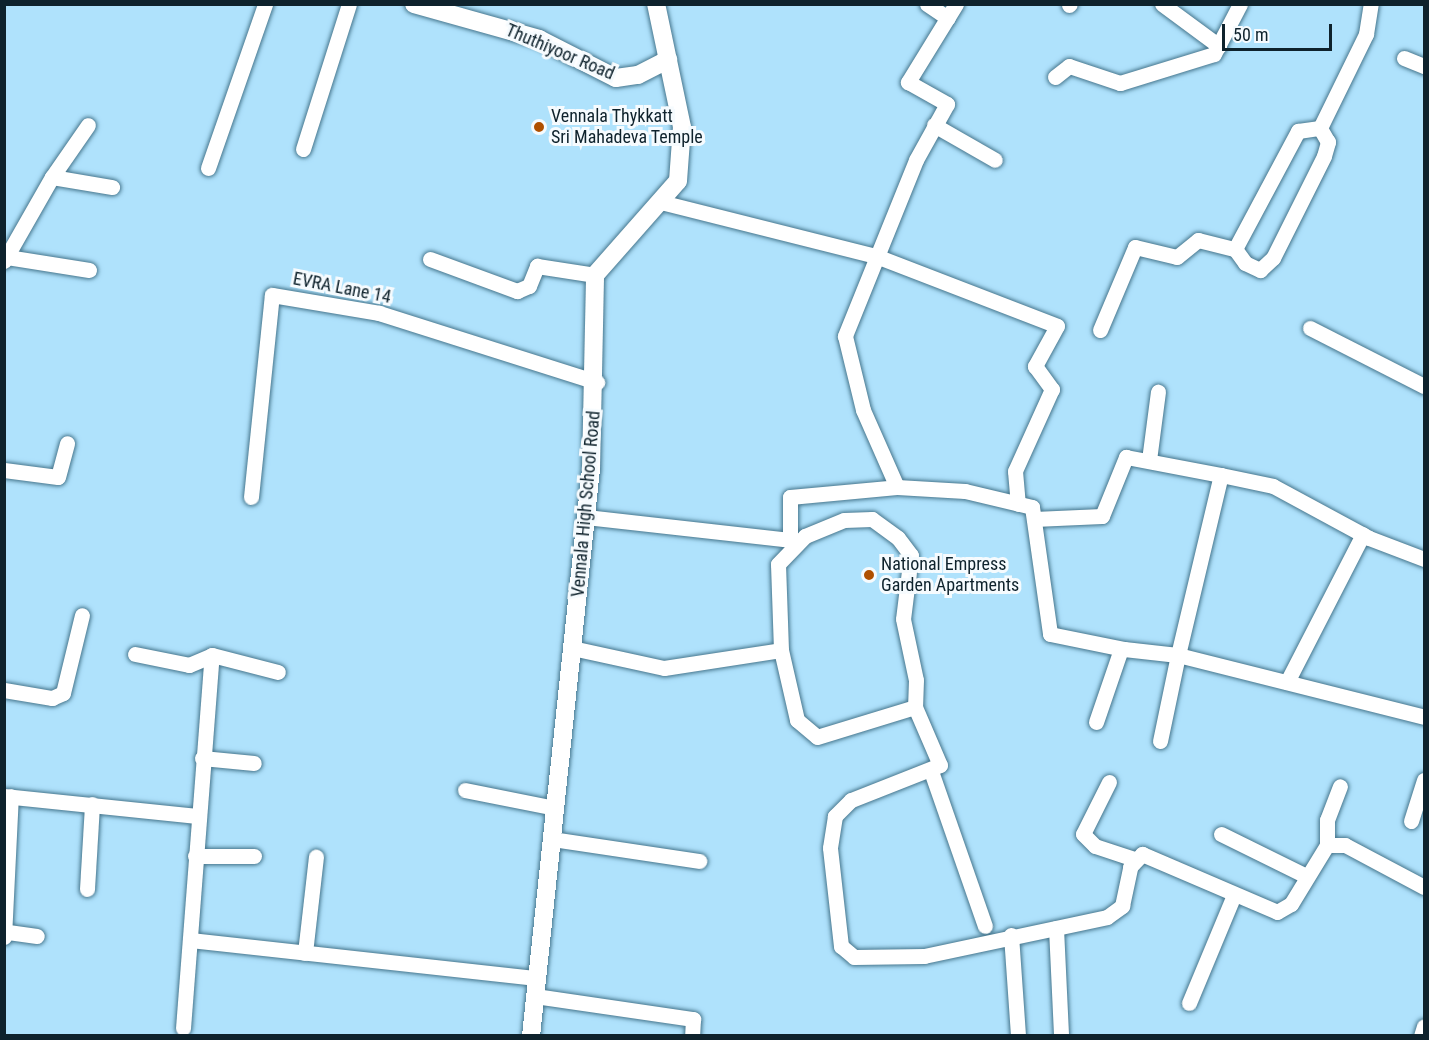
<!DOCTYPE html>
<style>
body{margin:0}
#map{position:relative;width:1429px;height:1040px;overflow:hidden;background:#afe2fc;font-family:"Roboto Condensed",sans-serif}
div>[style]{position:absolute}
.roads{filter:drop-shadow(0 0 2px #46768d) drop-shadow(0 0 2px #46768d)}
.minor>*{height:15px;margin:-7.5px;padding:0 7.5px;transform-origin:7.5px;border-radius:7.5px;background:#fff}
.major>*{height:18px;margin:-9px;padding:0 9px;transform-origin:9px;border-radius:9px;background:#fff}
.dots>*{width:16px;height:16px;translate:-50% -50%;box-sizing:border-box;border:3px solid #f6fbfe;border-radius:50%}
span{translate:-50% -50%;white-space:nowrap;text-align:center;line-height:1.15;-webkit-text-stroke:6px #f6fbfe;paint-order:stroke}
.street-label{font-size:18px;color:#0e222c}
.poi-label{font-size:18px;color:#0e222c}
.left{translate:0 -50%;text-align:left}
.frame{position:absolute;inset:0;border:6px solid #0e222c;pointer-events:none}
.scale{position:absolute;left:1222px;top:24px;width:110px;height:27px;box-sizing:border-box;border:3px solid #0e222c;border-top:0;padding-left:8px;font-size:18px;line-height:21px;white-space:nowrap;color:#0e222c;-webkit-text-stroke:4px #f6fbfe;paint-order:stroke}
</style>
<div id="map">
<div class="roads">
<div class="minor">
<i style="left:927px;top:4px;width:25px;rotate:34deg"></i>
<i style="left:956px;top:4px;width:92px;rotate:121.6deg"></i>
<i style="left:908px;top:82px;width:45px;rotate:29.4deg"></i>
<i style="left:947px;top:104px;width:64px;rotate:119deg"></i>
<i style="left:916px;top:160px;width:190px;rotate:112deg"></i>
<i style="left:845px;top:336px;width:76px;rotate:76.3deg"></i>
<i style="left:863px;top:410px;width:84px;rotate:66.2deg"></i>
<i style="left:897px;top:487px;width:68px;rotate:3.4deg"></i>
<i style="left:965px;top:491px;width:69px;rotate:13.4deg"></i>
<i style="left:1032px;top:507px;width:128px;rotate:81.9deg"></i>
<i style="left:1050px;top:634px;width:76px;rotate:11.5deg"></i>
<i style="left:1124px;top:649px;width:54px;rotate:6.3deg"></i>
<i style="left:1178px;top:655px;width:185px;rotate:-76.6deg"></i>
<i style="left:1221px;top:475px;width:53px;rotate:11.9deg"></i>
<i style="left:1273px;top:486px;width:109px;rotate:28.4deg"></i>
<i style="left:1369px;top:538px;width:59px;rotate:20.9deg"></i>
<i style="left:1162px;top:4px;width:71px;rotate:36.4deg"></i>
<i style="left:1069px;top:5px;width:1px;rotate:-45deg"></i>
<i style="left:1404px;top:58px;width:22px;rotate:22deg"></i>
<i style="left:1055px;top:77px;width:18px;rotate:-38deg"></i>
<i style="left:1069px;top:66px;width:54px;rotate:18.4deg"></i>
<i style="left:1120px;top:83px;width:98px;rotate:-17.1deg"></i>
<i style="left:1214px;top:54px;width:56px;rotate:-62.5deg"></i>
<i style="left:934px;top:125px;width:70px;rotate:29.8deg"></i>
<i style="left:303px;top:149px;width:152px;rotate:-72.4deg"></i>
<i style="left:208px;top:168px;width:174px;rotate:-70.8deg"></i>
<i style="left:52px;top:177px;width:63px;rotate:-55.3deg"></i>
<i style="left:661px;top:202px;width:222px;rotate:14.1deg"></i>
<i style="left:876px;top:256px;width:194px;rotate:21.1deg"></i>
<i style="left:1057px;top:326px;width:46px;rotate:118.8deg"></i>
<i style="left:1035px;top:366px;width:29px;rotate:54deg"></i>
<i style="left:1052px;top:389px;width:90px;rotate:114.3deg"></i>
<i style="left:1015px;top:471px;width:33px;rotate:85deg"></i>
<i style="left:1235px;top:249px;width:17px;rotate:54deg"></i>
<i style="left:1245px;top:263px;width:17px;rotate:25deg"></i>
<i style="left:1260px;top:270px;width:18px;rotate:-43deg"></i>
<i style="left:1273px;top:258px;width:114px;rotate:-63.4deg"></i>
<i style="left:1324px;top:156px;width:15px;rotate:-74deg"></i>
<i style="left:1328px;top:142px;width:16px;rotate:-120deg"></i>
<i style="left:7px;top:257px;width:83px;rotate:9deg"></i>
<i style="left:430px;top:259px;width:93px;rotate:20.2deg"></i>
<i style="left:517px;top:291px;width:13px;rotate:-23deg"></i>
<i style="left:529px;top:286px;width:22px;rotate:-68deg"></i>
<i style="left:537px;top:266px;width:59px;rotate:8.8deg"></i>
<i style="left:4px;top:261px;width:97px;rotate:-60.3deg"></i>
<i style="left:52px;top:177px;width:61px;rotate:9.5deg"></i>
<i style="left:1310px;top:328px;width:128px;rotate:27deg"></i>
<i style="left:1100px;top:330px;width:90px;rotate:-67.1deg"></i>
<i style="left:1135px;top:247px;width:43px;rotate:13.4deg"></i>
<i style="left:1177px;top:257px;width:27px;rotate:-39deg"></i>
<i style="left:1198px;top:240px;width:38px;rotate:14deg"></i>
<i style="left:1235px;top:249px;width:134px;rotate:-61.9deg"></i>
<i style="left:1298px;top:131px;width:22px;rotate:-8deg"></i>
<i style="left:1320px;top:128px;width:105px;rotate:-63.9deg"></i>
<i style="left:1366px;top:34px;width:30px;rotate:-81deg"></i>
<i style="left:1149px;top:460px;width:69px;rotate:-82.5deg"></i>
<i style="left:4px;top:470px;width:54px;rotate:7.4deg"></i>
<i style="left:58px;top:477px;width:35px;rotate:-75deg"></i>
<i style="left:251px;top:497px;width:203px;rotate:-84.1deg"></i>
<i style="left:272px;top:295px;width:109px;rotate:9.5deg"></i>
<i style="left:379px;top:313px;width:229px;rotate:17.6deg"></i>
<i style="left:586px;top:517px;width:205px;rotate:6.4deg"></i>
<i style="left:790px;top:540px;width:43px;rotate:-90deg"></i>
<i style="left:790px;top:497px;width:107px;rotate:-5.3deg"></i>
<i style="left:1034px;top:519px;width:68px;rotate:-2.5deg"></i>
<i style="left:1102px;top:516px;width:64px;rotate:-67.9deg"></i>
<i style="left:1126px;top:457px;width:97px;rotate:10.7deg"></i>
<i style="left:572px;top:648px;width:94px;rotate:12.3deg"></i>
<i style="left:664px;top:668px;width:118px;rotate:-8.7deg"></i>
<i style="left:781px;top:650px;width:72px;rotate:77.1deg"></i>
<i style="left:797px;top:720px;width:26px;rotate:40deg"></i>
<i style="left:817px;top:737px;width:102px;rotate:-17deg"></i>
<i style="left:781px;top:650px;width:86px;rotate:-92deg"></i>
<i style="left:778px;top:564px;width:39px;rotate:-46deg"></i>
<i style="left:805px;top:536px;width:42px;rotate:-22.3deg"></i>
<i style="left:844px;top:520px;width:28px;rotate:-2deg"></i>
<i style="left:872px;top:519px;width:32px;rotate:36deg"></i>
<i style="left:898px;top:538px;width:21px;rotate:53deg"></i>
<i style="left:911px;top:555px;width:64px;rotate:97.1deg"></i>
<i style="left:903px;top:619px;width:62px;rotate:78deg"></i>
<i style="left:916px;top:680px;width:27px;rotate:92deg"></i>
<i style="left:915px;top:707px;width:63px;rotate:66.7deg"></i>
<i style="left:940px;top:765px;width:96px;rotate:158.5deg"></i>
<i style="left:851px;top:800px;width:23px;rotate:135deg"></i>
<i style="left:835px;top:816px;width:32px;rotate:99deg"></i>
<i style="left:830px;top:848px;width:99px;rotate:83.6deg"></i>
<i style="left:841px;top:946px;width:17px;rotate:40deg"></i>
<i style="left:854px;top:957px;width:70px;rotate:-0.8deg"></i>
<i style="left:924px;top:956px;width:187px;rotate:-12deg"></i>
<i style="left:1107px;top:917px;width:19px;rotate:-36deg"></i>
<i style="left:1122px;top:906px;width:40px;rotate:-78deg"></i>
<i style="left:1130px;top:867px;width:18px;rotate:-47deg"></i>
<i style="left:1142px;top:854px;width:147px;rotate:23.2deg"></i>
<i style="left:1277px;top:912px;width:16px;rotate:-30deg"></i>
<i style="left:1291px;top:904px;width:69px;rotate:-58.6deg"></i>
<i style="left:1327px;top:845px;width:18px"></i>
<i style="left:1345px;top:845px;width:89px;rotate:28deg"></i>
<i style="left:135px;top:654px;width:55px;rotate:11.5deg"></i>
<i style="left:189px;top:665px;width:25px;rotate:-23deg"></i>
<i style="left:212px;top:655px;width:68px;rotate:14.4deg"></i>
<i style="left:1287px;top:682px;width:166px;rotate:-62.8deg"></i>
<i style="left:4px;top:690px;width:49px;rotate:9.5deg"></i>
<i style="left:52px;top:698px;width:12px;rotate:-24deg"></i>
<i style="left:63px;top:693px;width:80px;rotate:-76.3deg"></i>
<i style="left:1096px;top:722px;width:77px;rotate:-71.1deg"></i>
<i style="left:1160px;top:741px;width:88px;rotate:-78.2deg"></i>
<i style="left:1178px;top:655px;width:254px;rotate:14.1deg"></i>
<i style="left:202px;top:758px;width:52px;rotate:5.5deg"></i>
<i style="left:931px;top:771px;width:164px;rotate:70.8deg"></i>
<i style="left:1109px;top:782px;width:58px;rotate:116.6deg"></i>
<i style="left:1083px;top:834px;width:17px;rotate:45deg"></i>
<i style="left:1095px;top:846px;width:41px;rotate:18.4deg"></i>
<i style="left:465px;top:790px;width:92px;rotate:11.3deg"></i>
<i style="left:4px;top:796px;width:194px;rotate:5.9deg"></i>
<i style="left:1411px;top:821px;width:43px;rotate:-72.4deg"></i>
<i style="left:1221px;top:834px;width:95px;rotate:26.3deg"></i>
<i style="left:552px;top:839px;width:149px;rotate:8.5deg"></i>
<i style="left:1327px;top:845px;width:25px;rotate:-90deg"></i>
<i style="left:1327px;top:820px;width:36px;rotate:-69deg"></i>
<i style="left:195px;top:856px;width:59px"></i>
<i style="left:87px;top:889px;width:85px;rotate:-86.6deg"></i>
<i style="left:1056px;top:928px;width:108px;rotate:87.3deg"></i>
<i style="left:8px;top:932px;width:29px;rotate:8deg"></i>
<i style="left:1011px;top:935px;width:101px;rotate:86deg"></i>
<i style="left:4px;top:937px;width:141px;rotate:-87.2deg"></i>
<i style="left:191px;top:940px;width:347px;rotate:6.3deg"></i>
<i style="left:305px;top:953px;width:97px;rotate:-83.5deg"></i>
<i style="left:535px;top:996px;width:160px;rotate:8.3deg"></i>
<i style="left:693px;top:1019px;width:17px;rotate:93deg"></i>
<i style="left:1189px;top:1003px;width:117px;rotate:-67.4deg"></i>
<i style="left:183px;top:1028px;width:374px;rotate:-85.6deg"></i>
<i style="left:1421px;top:1036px;width:10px;rotate:-73deg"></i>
</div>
<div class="major">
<i style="left:414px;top:4px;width:130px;rotate:15.6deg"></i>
<i style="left:539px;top:39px;width:86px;rotate:26.9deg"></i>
<i style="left:616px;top:78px;width:22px;rotate:-8deg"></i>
<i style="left:638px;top:75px;width:34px;rotate:-27deg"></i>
<i style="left:531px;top:1036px;width:570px;rotate:-83.96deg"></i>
<i style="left:591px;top:469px;width:194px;rotate:-88.8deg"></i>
<i style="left:595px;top:275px;width:125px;rotate:-48.6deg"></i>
<i style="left:678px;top:181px;width:54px;rotate:-85.8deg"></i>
<i style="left:682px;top:127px;width:126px;rotate:-101.9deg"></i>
</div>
</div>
<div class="dots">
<i style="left:539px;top:127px;background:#af5000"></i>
<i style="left:869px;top:575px;background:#af5000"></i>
</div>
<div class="street-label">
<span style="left:560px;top:52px;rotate:23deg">Thuthiyoor Road</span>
<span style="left:342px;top:288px;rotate:11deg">EVRA Lane 14</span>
<span style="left:586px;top:504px;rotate:-85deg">Vennala High School Road</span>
</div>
<div class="poi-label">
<span class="left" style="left:551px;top:127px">Vennala Thykkatt<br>Sri Mahadeva Temple</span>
<span class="left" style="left:881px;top:575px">National Empress<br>Garden Apartments</span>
</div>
<div class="frame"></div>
<div class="scale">50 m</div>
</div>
